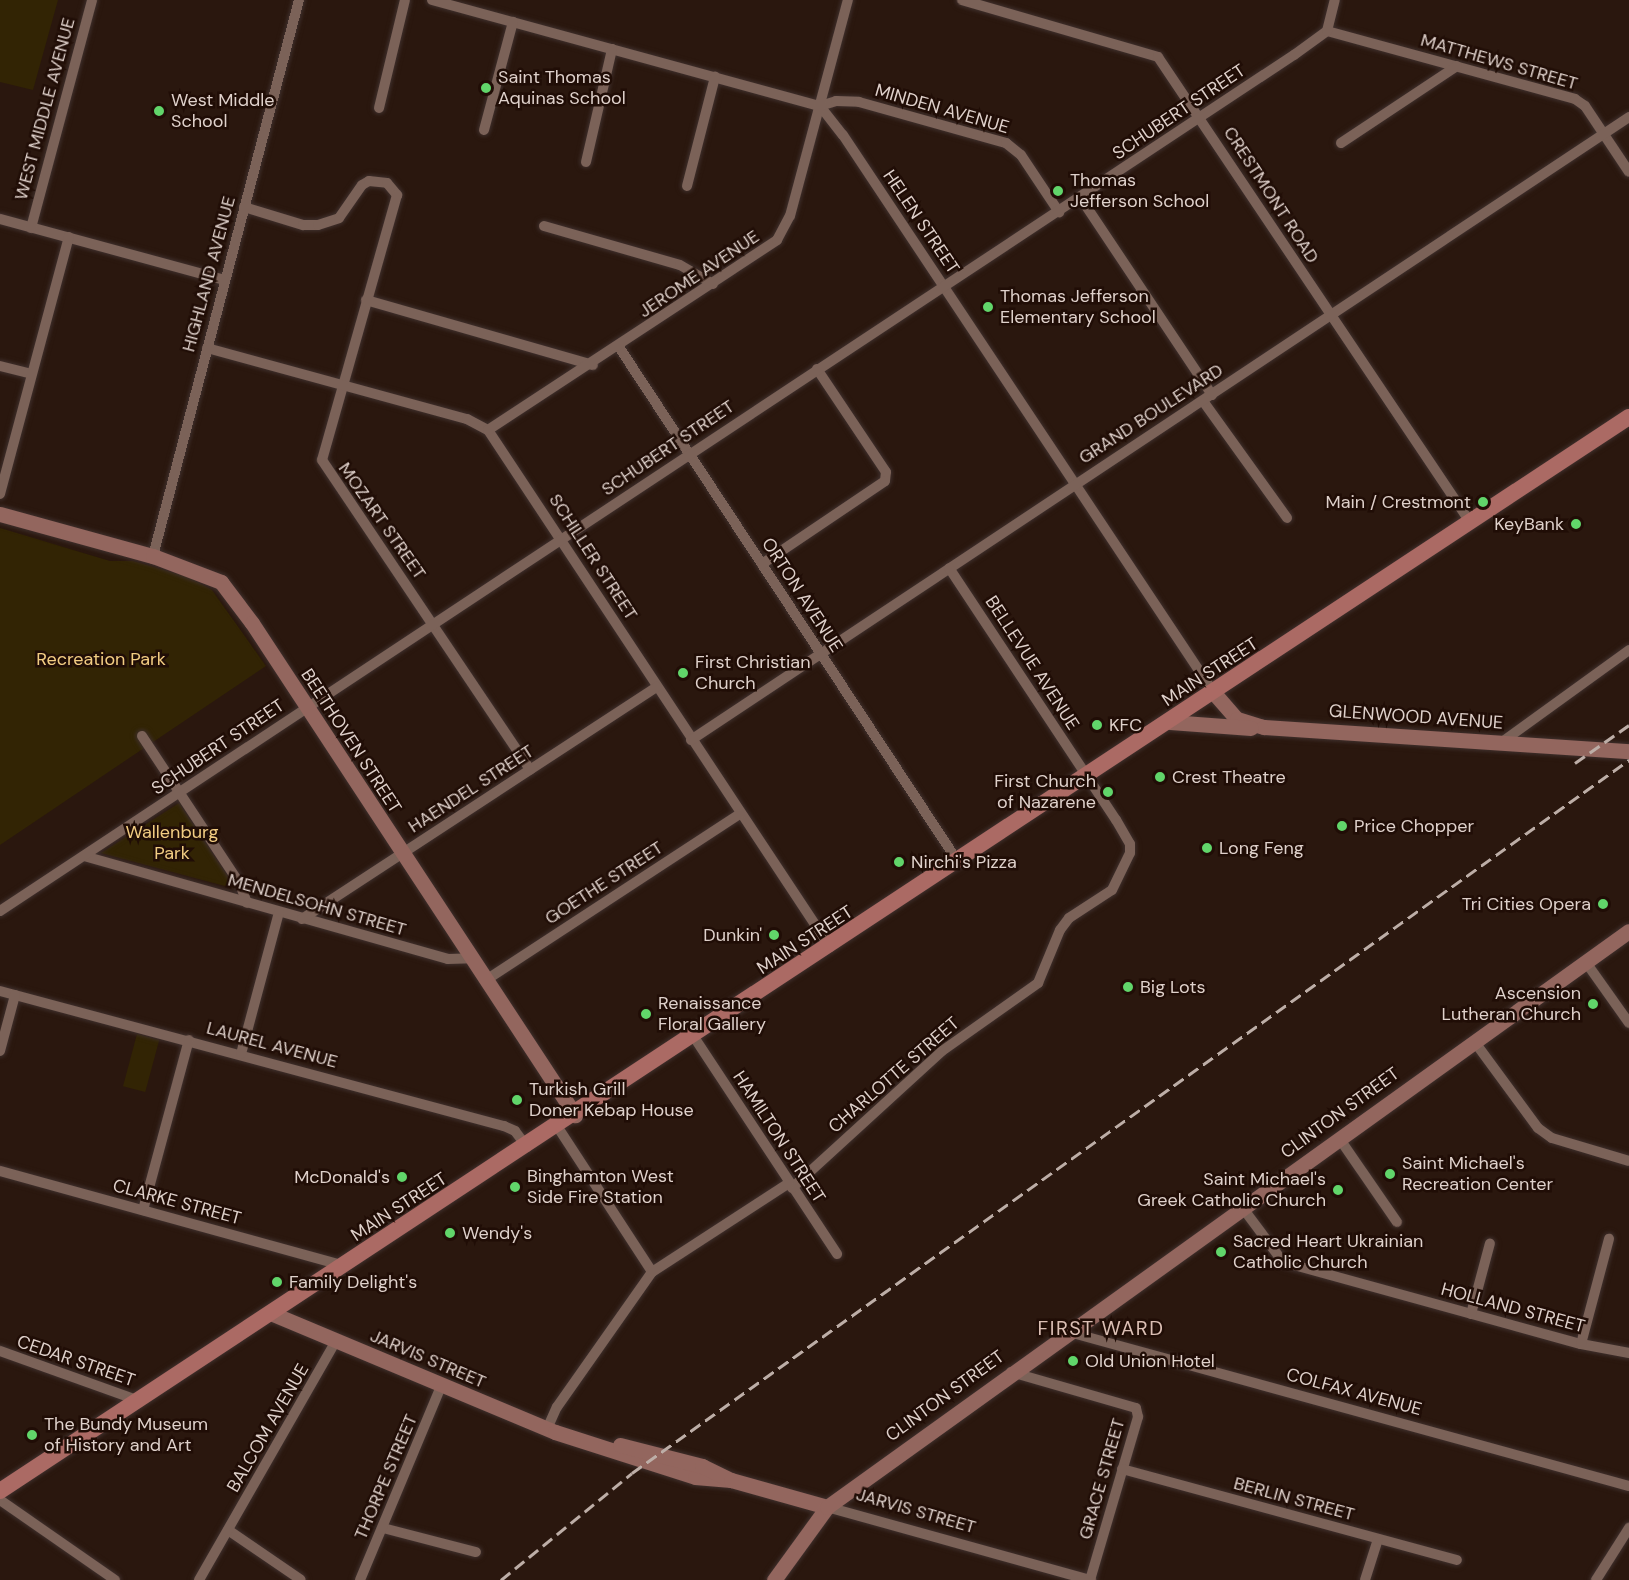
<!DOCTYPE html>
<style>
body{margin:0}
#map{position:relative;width:1629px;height:1580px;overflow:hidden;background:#2a170e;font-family:"DM Sans",sans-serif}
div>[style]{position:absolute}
.green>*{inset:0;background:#322404;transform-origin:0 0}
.roads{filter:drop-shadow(0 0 2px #3f302d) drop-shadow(0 0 2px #3f302d)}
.street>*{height:10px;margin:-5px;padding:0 5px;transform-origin:5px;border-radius:5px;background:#7b6258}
.secondary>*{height:15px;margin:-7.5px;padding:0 7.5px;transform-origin:7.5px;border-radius:7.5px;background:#93665e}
.primary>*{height:16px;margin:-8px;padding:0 8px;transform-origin:8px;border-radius:8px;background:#ab6a64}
.rail>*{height:3px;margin-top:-1.5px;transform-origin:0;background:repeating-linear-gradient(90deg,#bdaea7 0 12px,transparent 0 18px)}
.dots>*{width:16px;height:16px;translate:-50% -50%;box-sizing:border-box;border:3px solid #200d06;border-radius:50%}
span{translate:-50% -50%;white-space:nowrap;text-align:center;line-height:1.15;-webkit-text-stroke:5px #200d06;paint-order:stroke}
.street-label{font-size:18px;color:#dfd1cb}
.poi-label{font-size:18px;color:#dfd1cb}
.left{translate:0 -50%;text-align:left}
.right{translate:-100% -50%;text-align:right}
.park-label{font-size:18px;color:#f3cd83}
.neighbourhood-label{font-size:20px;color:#dbbfb4;letter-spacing:1.5px}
</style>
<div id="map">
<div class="green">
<i style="clip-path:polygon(0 0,58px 0,33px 90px,0 82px)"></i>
<i style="clip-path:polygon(0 528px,110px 561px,133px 561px,188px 577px,212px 590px,266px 666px,0 845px)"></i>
<i style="clip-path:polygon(179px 803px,236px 889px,101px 853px)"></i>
<i style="left:137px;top:1034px;width:23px;height:54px;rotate:15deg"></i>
</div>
<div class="roads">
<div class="street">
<i style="left:432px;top:0;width:402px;rotate:15.3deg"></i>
<i style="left:820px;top:106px;width:37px;rotate:52deg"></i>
<i style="left:843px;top:135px;width:670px;rotate:56.38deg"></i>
<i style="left:962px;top:0;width:204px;rotate:16.2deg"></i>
<i style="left:1158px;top:57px;width:560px;rotate:56.14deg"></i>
<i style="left:1327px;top:31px;width:257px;rotate:15.3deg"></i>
<i style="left:1575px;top:99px;width:12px;rotate:35deg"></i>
<i style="left:1585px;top:106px;width:79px;rotate:56.3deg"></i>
<i style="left:820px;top:106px;width:17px;rotate:-17deg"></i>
<i style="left:836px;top:101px;width:23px;rotate:2deg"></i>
<i style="left:859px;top:102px;width:153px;rotate:15.6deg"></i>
<i style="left:1006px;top:143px;width:19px;rotate:39deg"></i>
<i style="left:1021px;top:155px;width:69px;rotate:56.3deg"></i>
<i style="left:379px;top:108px;width:111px;rotate:-76.5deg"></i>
<i style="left:484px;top:130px;width:112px;rotate:-75deg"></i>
<i style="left:1341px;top:143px;width:139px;rotate:-33.6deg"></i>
<i style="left:586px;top:162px;width:116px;rotate:-77deg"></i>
<i style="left:687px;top:186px;width:113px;rotate:-75.6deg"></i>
<i style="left:1080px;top:197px;width:238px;rotate:56.3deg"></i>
<i style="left:244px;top:207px;width:62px;rotate:17deg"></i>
<i style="left:303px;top:225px;width:15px"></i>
<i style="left:318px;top:225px;width:22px;rotate:-18deg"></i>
<i style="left:339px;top:218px;width:40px;rotate:-55.1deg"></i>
<i style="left:362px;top:185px;width:8px;rotate:-30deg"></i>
<i style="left:369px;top:181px;width:18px;rotate:6deg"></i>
<i style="left:387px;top:183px;width:16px;rotate:50deg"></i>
<i style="left:397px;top:195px;width:275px;rotate:105.8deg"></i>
<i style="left:322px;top:460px;width:373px;rotate:56.1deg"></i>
<i style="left:0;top:219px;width:233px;rotate:15.2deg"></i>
<i style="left:544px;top:226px;width:141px;rotate:16deg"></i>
<i style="left:680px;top:265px;width:38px;rotate:30deg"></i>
<i style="left:31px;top:228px;width:236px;rotate:-75deg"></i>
<i style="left:366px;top:300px;width:236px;rotate:16deg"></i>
<i style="left:619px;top:347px;width:617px;rotate:56.64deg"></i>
<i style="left:207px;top:348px;width:270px;rotate:15.3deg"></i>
<i style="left:467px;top:419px;width:24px;rotate:28deg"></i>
<i style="left:488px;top:430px;width:620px;rotate:56.52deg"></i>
<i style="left:0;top:366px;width:32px;rotate:14deg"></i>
<i style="left:1203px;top:401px;width:144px;rotate:54.3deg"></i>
<i style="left:488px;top:430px;width:346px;rotate:-33.3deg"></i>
<i style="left:777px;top:240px;width:27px;rotate:-62deg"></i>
<i style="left:790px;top:216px;width:224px;rotate:-75deg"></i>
<i style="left:0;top:494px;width:266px;rotate:-75deg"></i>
<i style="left:153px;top:556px;width:575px;rotate:-75.29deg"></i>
<i style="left:762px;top:564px;width:148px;rotate:-34deg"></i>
<i style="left:885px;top:481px;width:9px;rotate:-84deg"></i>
<i style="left:886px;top:472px;width:124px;rotate:-123.8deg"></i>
<i style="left:142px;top:736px;width:178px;rotate:56.5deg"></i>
<i style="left:240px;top:884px;width:20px;rotate:70deg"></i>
<i style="left:691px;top:740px;width:1126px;rotate:-33.59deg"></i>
<i style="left:1502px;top:742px;width:157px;rotate:-35.9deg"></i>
<i style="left:84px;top:856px;width:378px;rotate:15.8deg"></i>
<i style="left:448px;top:959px;width:24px;rotate:-2deg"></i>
<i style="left:0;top:911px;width:1552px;rotate:-33.49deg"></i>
<i style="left:1294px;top:55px;width:41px;rotate:-36deg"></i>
<i style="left:1327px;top:31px;width:32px;rotate:-76deg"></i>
<i style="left:302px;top:919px;width:424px;rotate:-33.2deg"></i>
<i style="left:1585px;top:961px;width:76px;rotate:54.6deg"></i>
<i style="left:486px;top:980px;width:303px;rotate:-33.2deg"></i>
<i style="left:0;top:991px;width:522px;rotate:15deg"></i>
<i style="left:504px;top:1126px;width:12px;rotate:24deg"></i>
<i style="left:515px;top:1131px;width:20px;rotate:53deg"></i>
<i style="left:694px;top:1037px;width:260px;rotate:56.6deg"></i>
<i style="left:1474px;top:1041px;width:108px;rotate:53.7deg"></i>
<i style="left:1538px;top:1128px;width:17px;rotate:36deg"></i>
<i style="left:1552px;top:1138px;width:80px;rotate:16.6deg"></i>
<i style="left:0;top:1051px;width:58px;rotate:-75deg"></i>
<i style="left:241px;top:1054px;width:147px;rotate:-75deg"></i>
<i style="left:557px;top:1126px;width:174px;rotate:56.9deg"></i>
<i style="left:1339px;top:1138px;width:102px;rotate:55.4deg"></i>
<i style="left:0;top:1171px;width:357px;rotate:15.4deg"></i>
<i style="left:792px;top:1188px;width:203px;rotate:-42.4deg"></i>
<i style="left:942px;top:1051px;width:118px;rotate:-35.3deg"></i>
<i style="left:1038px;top:983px;width:57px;rotate:-67.5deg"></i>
<i style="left:1060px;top:930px;width:15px;rotate:-53deg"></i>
<i style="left:1069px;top:918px;width:51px;rotate:-33.1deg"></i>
<i style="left:1112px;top:890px;width:41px;rotate:-64.1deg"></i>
<i style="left:1130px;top:853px;width:9px;rotate:-90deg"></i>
<i style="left:1130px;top:844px;width:28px;rotate:-120deg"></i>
<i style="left:1116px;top:820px;width:302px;rotate:-123.5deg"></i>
<i style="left:1242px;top:1207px;width:69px;rotate:53.3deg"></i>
<i style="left:1283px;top:1262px;width:309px;rotate:15.4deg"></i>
<i style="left:1581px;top:1344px;width:49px;rotate:10.6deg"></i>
<i style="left:143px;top:1210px;width:176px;rotate:-74.9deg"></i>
<i style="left:1471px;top:1314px;width:73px;rotate:-75deg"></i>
<i style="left:1069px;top:1332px;width:581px;rotate:15.38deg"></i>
<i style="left:1581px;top:1344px;width:109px;rotate:-75.1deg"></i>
<i style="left:0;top:1351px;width:149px;rotate:19.7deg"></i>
<i style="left:1011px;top:1372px;width:130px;rotate:16.1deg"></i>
<i style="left:1136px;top:1408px;width:9px;rotate:77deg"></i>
<i style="left:1138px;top:1417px;width:170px;rotate:106.4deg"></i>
<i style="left:547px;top:1429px;width:24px;rotate:-66deg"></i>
<i style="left:557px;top:1407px;width:165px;rotate:-54.9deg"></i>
<i style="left:652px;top:1272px;width:163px;rotate:-33deg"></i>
<i style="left:1122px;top:1469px;width:347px;rotate:15.2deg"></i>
<i style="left:0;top:1500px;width:140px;rotate:34.8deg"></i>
<i style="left:827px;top:1507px;width:274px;rotate:15.5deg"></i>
<i style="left:383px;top:1528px;width:96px;rotate:14.5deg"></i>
<i style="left:228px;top:1530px;width:88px;rotate:34.4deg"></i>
<i style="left:199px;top:1580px;width:275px;rotate:-60.2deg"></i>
<i style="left:360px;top:1580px;width:210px;rotate:-67.3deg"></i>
<i style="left:1365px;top:1580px;width:43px;rotate:-72.4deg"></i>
<i style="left:1596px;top:1580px;width:62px;rotate:-57.6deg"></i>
</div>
<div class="secondary">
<i style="left:0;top:514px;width:159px;rotate:15.4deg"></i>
<i style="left:153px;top:556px;width:73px;rotate:20.9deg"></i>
<i style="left:221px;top:582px;width:51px;rotate:52.9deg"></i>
<i style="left:252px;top:623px;width:589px;rotate:56.71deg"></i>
<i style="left:1214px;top:693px;width:35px;rotate:49deg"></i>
<i style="left:1237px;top:719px;width:28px;rotate:17deg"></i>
<i style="left:1264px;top:727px;width:366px;rotate:3.8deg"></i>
<i style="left:1170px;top:722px;width:81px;rotate:4.2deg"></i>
<i style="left:273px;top:1314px;width:306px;rotate:22.7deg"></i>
<i style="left:555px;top:1432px;width:147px;rotate:17.8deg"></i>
<i style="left:695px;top:1477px;width:36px;rotate:5deg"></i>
<i style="left:620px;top:1445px;width:85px;rotate:14.4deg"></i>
<i style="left:702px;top:1466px;width:32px;rotate:26deg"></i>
<i style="left:731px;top:1480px;width:100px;rotate:15.7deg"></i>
<i style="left:774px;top:1580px;width:90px;rotate:-54deg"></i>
<i style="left:827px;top:1507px;width:987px;rotate:-35.69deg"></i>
</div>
<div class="primary">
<i style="left:0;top:1491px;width:1951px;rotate:-33.4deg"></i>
</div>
</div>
<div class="rail">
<i style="left:1575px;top:763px;width:66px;rotate:-35.1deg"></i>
<i style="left:501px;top:1580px;width:169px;rotate:-39.2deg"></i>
<i style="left:632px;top:1473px;width:1226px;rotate:-35.57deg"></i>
</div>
<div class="dots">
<i style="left:486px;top:88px;background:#61d56a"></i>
<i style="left:159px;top:111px;background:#61d56a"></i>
<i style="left:1058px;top:191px;background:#61d56a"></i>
<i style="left:988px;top:307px;background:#61d56a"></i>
<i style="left:1483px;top:502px;background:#61d56a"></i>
<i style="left:1576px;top:524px;background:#61d56a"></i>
<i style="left:683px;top:673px;background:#61d56a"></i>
<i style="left:1097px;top:725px;background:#61d56a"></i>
<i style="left:1160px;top:777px;background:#61d56a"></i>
<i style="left:1108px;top:792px;background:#61d56a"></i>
<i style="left:1342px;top:826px;background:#61d56a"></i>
<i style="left:1207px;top:848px;background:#61d56a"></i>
<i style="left:899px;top:862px;background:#61d56a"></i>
<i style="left:1603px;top:904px;background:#61d56a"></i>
<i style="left:774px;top:935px;background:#61d56a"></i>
<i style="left:1128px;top:987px;background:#61d56a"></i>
<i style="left:1593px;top:1004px;background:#61d56a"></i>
<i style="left:646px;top:1014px;background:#61d56a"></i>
<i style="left:517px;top:1100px;background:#61d56a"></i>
<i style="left:1390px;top:1174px;background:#61d56a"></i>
<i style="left:402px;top:1177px;background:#61d56a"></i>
<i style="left:515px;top:1187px;background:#61d56a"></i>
<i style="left:1338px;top:1190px;background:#61d56a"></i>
<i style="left:450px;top:1233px;background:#61d56a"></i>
<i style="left:1221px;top:1252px;background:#61d56a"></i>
<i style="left:277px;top:1282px;background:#61d56a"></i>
<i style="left:1073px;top:1361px;background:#61d56a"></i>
<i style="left:32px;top:1435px;background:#61d56a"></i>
</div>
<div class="street-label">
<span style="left:1499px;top:62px;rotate:16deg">MATTHEWS STREET</span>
<span style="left:45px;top:109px;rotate:-75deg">WEST MIDDLE AVENUE</span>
<span style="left:942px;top:109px;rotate:16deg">MINDEN AVENUE</span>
<span style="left:1179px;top:112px;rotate:-34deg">SCHUBERT STREET</span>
<span style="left:1271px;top:195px;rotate:57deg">CRESTMONT ROAD</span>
<span style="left:921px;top:222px;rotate:56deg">HELEN STREET</span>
<span style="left:209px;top:274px;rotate:-75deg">HIGHLAND AVENUE</span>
<span style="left:699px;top:274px;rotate:-34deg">JEROME AVENUE</span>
<span style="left:1151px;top:414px;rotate:-33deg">GRAND BOULEVARD</span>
<span style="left:668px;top:448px;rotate:-34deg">SCHUBERT STREET</span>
<span style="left:382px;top:521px;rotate:55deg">MOZART STREET</span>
<span style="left:593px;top:557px;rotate:57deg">SCHILLER STREET</span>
<span style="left:802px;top:595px;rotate:57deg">ORTON AVENUE</span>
<span style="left:1032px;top:663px;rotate:57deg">BELLEVUE AVENUE</span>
<span style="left:1210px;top:672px;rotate:-33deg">MAIN STREET</span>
<span style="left:1416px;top:717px;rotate:4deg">GLENWOOD AVENUE</span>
<span style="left:351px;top:741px;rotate:57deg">BEETHOVEN STREET</span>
<span style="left:218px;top:747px;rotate:-34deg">SCHUBERT STREET</span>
<span style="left:471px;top:789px;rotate:-33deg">HAENDEL STREET</span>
<span style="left:604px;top:883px;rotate:-33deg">GOETHE STREET</span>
<span style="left:317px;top:905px;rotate:16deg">MENDELSOHN STREET</span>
<span style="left:805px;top:940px;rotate:-33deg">MAIN STREET</span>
<span style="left:272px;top:1045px;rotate:15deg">LAUREL AVENUE</span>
<span style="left:894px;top:1075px;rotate:-41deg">CHARLOTTE STREET</span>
<span style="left:1340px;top:1113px;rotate:-36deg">CLINTON STREET</span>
<span style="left:779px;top:1137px;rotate:57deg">HAMILTON STREET</span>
<span style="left:177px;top:1202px;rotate:15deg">CLARKE STREET</span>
<span style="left:399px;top:1207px;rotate:-33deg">MAIN STREET</span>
<span style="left:1513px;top:1308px;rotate:15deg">HOLLAND STREET</span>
<span style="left:428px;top:1359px;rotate:23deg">JARVIS STREET</span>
<span style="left:76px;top:1361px;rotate:19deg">CEDAR STREET</span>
<span style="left:1354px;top:1392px;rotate:15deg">COLFAX AVENUE</span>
<span style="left:945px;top:1396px;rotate:-36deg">CLINTON STREET</span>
<span style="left:268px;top:1428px;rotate:-60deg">BALCOM AVENUE</span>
<span style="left:386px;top:1477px;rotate:-67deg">THORPE STREET</span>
<span style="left:1102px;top:1479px;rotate:-74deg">GRACE STREET</span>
<span style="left:1294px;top:1499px;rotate:15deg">BERLIN STREET</span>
<span style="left:916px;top:1511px;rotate:16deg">JARVIS STREET</span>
</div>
<div class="poi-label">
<span class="left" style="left:498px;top:88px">Saint Thomas<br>Aquinas School</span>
<span class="left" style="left:171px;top:111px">West Middle<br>School</span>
<span class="left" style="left:1070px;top:191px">Thomas<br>Jefferson School</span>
<span class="left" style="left:1000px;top:307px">Thomas Jefferson<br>Elementary School</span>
<span class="right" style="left:1471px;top:502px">Main / Crestmont</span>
<span class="right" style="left:1564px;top:524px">KeyBank</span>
<span class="left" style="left:695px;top:673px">First Christian<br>Church</span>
<span class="left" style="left:1109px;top:725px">KFC</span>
<span class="left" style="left:1172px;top:777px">Crest Theatre</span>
<span class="right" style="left:1096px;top:792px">First Church<br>of Nazarene</span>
<span class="left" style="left:1354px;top:826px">Price Chopper</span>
<span class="left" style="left:1219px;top:848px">Long Feng</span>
<span class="left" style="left:911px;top:862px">Nirchi's Pizza</span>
<span class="right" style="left:1591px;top:904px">Tri Cities Opera</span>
<span class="right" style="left:762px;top:935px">Dunkin'</span>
<span class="left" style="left:1140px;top:987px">Big Lots</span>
<span class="right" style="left:1581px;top:1004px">Ascension<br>Lutheran Church</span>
<span class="left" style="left:658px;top:1014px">Renaissance<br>Floral Gallery</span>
<span class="left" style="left:529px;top:1100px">Turkish Grill<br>Doner Kebap House</span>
<span class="left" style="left:1402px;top:1174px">Saint Michael's<br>Recreation Center</span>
<span class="right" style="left:390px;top:1177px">McDonald's</span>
<span class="left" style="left:527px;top:1187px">Binghamton West<br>Side Fire Station</span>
<span class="right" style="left:1326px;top:1190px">Saint Michael's<br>Greek Catholic Church</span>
<span class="left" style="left:462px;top:1233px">Wendy's</span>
<span class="left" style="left:1233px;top:1252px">Sacred Heart Ukrainian<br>Catholic Church</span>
<span class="left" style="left:289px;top:1282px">Family Delight's</span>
<span class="left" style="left:1085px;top:1361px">Old Union Hotel</span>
<span class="left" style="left:44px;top:1435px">The Bundy Museum<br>of History and Art</span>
</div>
<div class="park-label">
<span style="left:101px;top:659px">Recreation Park</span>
<span style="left:172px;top:843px">Wallenburg<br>Park</span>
</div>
<div class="neighbourhood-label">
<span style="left:1101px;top:1328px">FIRST WARD</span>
</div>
</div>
